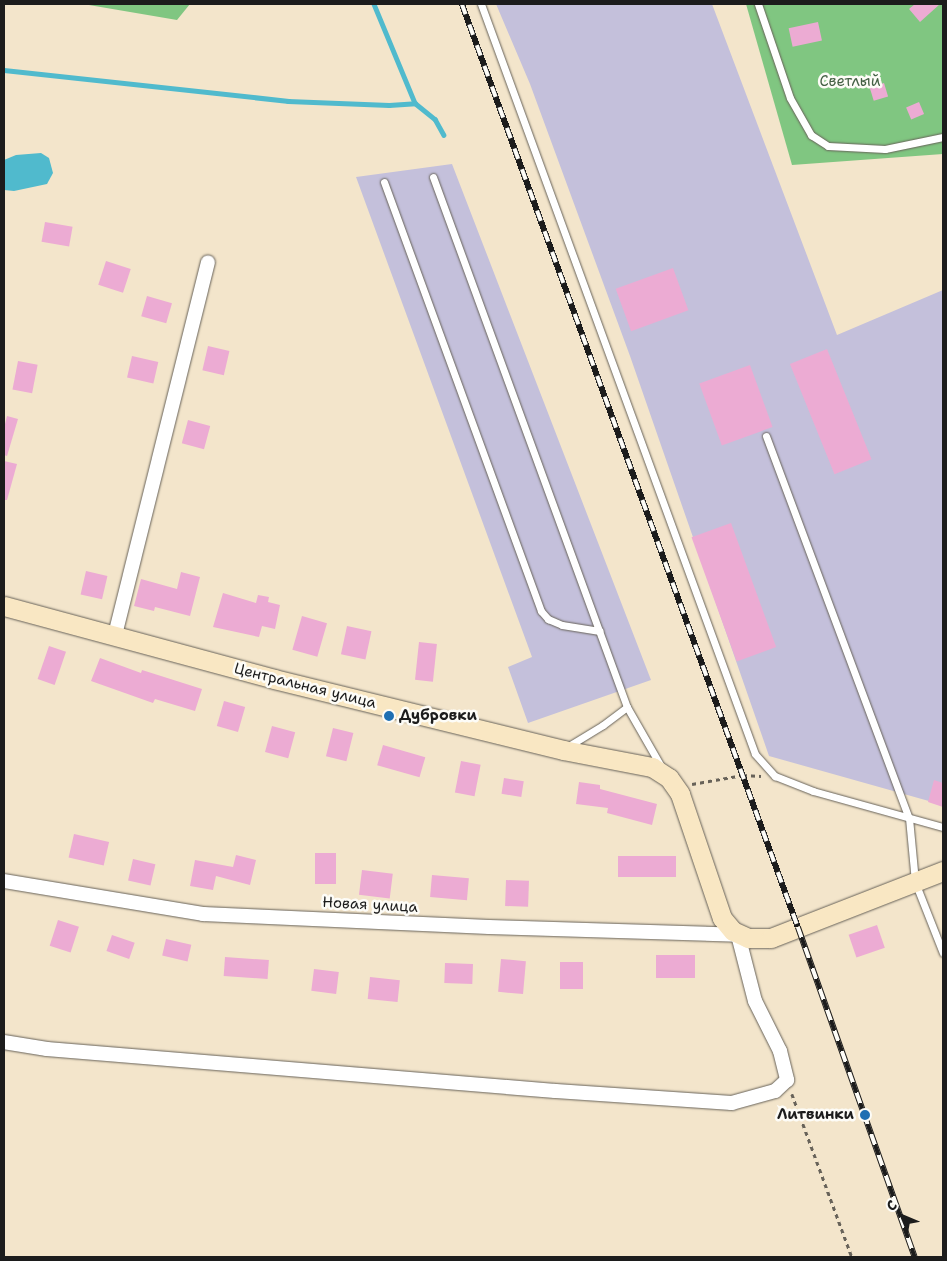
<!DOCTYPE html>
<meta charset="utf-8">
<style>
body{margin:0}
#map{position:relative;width:947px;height:1261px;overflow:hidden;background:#f3e5cb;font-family:"Shantell Sans",sans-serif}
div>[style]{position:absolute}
.industrial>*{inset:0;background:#c4c0db}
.green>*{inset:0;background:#80c681}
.water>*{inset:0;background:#50bacd}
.stream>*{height:4.5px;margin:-2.25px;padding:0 2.25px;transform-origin:2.25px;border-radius:2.25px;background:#50bacd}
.building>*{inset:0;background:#ecabd3;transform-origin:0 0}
.path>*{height:2.5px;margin-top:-1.25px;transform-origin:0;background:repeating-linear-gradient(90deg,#676259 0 4px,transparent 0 8px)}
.roads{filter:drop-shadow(0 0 1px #676259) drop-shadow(0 0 1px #676259)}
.lane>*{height:7px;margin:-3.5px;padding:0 3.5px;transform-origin:3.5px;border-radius:3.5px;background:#fff}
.street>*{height:14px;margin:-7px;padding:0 7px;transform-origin:7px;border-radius:7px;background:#fff}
.secondary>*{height:19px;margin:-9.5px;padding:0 9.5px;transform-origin:9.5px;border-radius:9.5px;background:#f9e7c3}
.rail>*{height:5.5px;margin-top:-2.75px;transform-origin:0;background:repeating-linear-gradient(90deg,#fdfcf7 0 11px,#1c1c1c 0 22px);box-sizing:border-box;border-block:1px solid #1c1c1c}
.dots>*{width:14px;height:14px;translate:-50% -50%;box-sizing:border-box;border:2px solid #fdfcf7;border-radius:50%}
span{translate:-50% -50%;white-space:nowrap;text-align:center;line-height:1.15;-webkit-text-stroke:5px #fdfcf7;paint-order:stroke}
.park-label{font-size:15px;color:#446044}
.street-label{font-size:15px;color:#1c1c1c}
.poi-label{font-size:15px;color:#1c1c1c;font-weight:700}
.left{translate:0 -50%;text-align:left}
.right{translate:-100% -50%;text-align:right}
.frame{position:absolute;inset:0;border:5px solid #1c1c1c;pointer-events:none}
.north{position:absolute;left:877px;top:1191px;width:50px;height:50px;-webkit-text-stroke:4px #fdfcf7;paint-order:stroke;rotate:315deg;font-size:14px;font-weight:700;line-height:20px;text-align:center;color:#1c1c1c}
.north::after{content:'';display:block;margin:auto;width:18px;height:22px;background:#1c1c1c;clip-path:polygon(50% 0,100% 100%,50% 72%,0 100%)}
</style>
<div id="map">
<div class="industrial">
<i style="clip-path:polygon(496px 4px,712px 4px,837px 335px,943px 290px,943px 805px,769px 756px,630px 356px,530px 84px)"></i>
<i style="clip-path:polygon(452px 164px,651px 680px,528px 723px,508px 667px,532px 657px,356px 177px)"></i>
</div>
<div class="green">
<i style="clip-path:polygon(83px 4px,190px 4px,177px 20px)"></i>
<i style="clip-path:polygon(746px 4px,943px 4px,943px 154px,792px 165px)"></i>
</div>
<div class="water">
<i style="clip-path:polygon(41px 153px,49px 158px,53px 173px,47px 184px,14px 191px,4px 190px,4px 160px,16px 155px)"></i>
</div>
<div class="stream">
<i style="left:374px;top:4px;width:107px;rotate:67.5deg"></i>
<i style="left:415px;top:103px;width:26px;rotate:39deg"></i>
<i style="left:435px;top:119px;width:18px;rotate:61deg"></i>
<i style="left:4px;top:70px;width:286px;rotate:6.2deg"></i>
<i style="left:288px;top:101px;width:101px;rotate:2.3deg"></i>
<i style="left:389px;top:105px;width:26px;rotate:-4deg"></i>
</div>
<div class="building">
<i style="clip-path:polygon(915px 4px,940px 4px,920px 22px,909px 9px)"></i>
<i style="left:818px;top:22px;width:19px;height:30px;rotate:78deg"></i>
<i style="left:884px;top:83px;width:14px;height:15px;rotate:73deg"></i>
<i style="left:919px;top:102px;width:13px;height:14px;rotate:67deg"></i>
<i style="left:45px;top:222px;width:28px;height:20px;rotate:10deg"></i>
<i style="left:106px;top:261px;width:26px;height:25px;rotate:18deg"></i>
<i style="left:673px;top:268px;width:45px;height:61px;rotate:70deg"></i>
<i style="left:147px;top:296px;width:26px;height:21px;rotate:16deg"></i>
<i style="left:208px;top:346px;width:22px;height:25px;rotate:13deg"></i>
<i style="left:827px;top:349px;width:119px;height:40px;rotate:68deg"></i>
<i style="left:132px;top:356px;width:27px;height:22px;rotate:13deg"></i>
<i style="left:18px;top:361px;width:20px;height:29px;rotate:11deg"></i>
<i style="left:750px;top:365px;width:66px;height:54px;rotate:70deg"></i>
<i style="clip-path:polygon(7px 416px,18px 419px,7px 456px,4px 455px,4px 428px)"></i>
<i style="left:188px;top:420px;width:23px;height:24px;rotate:15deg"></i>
<i style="clip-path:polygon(4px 461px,17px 464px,7px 500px,4px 500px)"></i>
<i style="left:731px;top:523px;width:132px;height:42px;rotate:70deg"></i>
<i style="left:86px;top:571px;width:22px;height:24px;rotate:13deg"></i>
<i style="clip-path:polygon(181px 572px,200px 577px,190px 616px,155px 607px,154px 611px,134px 606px,141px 579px,177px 589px)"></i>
<i style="clip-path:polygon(223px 593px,256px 603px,258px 595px,269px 597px,268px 602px,280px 605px,275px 629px,262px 626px,259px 637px,213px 627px)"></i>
<i style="left:302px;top:616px;width:26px;height:35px;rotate:16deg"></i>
<i style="left:347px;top:626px;width:25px;height:29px;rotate:12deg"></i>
<i style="left:419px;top:642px;width:18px;height:38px;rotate:6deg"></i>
<i style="left:49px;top:646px;width:18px;height:35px;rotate:19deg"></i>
<i style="clip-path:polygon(100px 658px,141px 673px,142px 670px,202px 689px,195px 711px,155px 699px,153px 703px,91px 681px)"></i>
<i style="left:224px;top:701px;width:22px;height:26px;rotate:16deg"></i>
<i style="left:272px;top:726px;width:24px;height:27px;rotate:15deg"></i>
<i style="left:333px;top:728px;width:21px;height:29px;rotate:14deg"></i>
<i style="left:383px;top:745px;width:44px;height:21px;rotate:16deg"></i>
<i style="left:461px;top:761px;width:20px;height:32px;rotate:11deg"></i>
<i style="left:504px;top:778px;width:20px;height:16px;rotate:9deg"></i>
<i style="clip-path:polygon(934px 780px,943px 783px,943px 807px,928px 802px)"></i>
<i style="clip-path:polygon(579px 782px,600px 785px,600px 789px,657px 804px,652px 825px,607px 813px,608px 808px,576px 804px)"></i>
<i style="left:74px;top:834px;width:36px;height:24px;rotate:13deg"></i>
<i style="left:315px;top:853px;width:21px;height:31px"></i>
<i style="clip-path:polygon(236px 855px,256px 860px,250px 885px,216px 876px,213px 890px,190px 886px,195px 860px,233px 867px)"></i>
<i style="left:676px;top:856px;width:21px;height:58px;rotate:90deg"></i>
<i style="left:133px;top:859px;width:23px;height:22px;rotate:13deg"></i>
<i style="left:362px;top:870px;width:31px;height:25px;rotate:7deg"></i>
<i style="left:432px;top:875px;width:37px;height:22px;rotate:5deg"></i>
<i style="left:506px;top:880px;width:23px;height:26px;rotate:2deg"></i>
<i style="left:58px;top:920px;width:22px;height:27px;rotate:18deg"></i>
<i style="left:877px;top:925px;width:24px;height:30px;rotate:71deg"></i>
<i style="left:112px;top:935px;width:24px;height:17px;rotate:19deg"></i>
<i style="left:166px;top:939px;width:26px;height:17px;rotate:13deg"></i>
<i style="left:695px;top:955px;width:23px;height:39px;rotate:90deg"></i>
<i style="left:225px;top:957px;width:44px;height:19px;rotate:4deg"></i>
<i style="left:501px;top:959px;width:25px;height:33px;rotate:5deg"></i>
<i style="left:560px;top:962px;width:23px;height:27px"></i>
<i style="left:445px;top:963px;width:28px;height:20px;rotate:2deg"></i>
<i style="left:314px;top:969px;width:25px;height:22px;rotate:7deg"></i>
<i style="left:370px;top:977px;width:30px;height:22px;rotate:6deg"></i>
</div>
<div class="path">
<i style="left:692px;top:784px;width:52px;rotate:-10deg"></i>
<i style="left:743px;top:775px;width:18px;rotate:3deg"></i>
<i style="left:792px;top:1094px;width:174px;rotate:69.8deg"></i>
</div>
<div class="roads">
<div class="lane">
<i style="left:481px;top:4px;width:798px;rotate:69.93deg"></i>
<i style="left:755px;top:754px;width:30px;rotate:48deg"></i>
<i style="left:775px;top:776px;width:41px;rotate:21.5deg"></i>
<i style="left:813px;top:791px;width:135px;rotate:15.5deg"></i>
<i style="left:758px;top:4px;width:99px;rotate:71.2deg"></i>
<i style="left:790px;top:98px;width:43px;rotate:60.4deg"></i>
<i style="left:811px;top:135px;width:20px;rotate:33deg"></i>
<i style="left:828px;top:146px;width:57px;rotate:3deg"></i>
<i style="left:885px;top:149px;width:59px;rotate:-11.7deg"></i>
<i style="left:433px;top:177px;width:564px;rotate:69.9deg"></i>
<i style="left:627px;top:707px;width:70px;rotate:60.2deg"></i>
<i style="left:384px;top:182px;width:457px;rotate:69.9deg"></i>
<i style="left:541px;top:611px;width:11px;rotate:49deg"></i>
<i style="left:548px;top:619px;width:15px;rotate:23deg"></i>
<i style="left:562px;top:625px;width:38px;rotate:9deg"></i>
<i style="left:766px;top:436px;width:408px;rotate:69.5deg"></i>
<i style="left:909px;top:818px;width:64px;rotate:84.6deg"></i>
<i style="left:915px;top:882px;width:76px;rotate:68.5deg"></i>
<i style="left:567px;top:747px;width:42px;rotate:-31.4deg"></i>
<i style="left:603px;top:725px;width:30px;rotate:-37deg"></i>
</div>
<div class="street">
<i style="left:115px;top:635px;width:384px;rotate:-76deg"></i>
<i style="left:4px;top:881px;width:202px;rotate:9.4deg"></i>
<i style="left:203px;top:914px;width:286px;rotate:2.6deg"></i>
<i style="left:489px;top:927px;width:249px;rotate:1.8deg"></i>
<i style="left:738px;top:935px;width:68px;rotate:75.6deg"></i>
<i style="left:755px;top:1001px;width:56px;rotate:63.4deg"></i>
<i style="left:780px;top:1051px;width:30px;rotate:76deg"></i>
<i style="left:787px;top:1080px;width:16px;rotate:137deg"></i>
<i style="left:775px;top:1091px;width:45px;rotate:164.4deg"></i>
<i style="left:732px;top:1103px;width:177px;rotate:-176.1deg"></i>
<i style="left:555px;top:1091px;width:510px;rotate:-175.27deg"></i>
<i style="left:47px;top:1049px;width:44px;rotate:-170.8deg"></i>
</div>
<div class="secondary">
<i style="left:4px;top:606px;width:280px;rotate:15.1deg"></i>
<i style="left:274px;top:679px;width:298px;rotate:13.8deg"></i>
<i style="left:563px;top:750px;width:91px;rotate:10.8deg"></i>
<i style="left:652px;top:767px;width:20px;rotate:33deg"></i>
<i style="left:669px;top:778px;width:19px;rotate:55deg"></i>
<i style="left:680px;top:794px;width:131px;rotate:71.3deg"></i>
<i style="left:722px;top:918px;width:17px;rotate:50deg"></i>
<i style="left:733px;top:931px;width:17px;rotate:25deg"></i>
<i style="left:748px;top:938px;width:23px"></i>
<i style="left:771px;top:938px;width:185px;rotate:-21.3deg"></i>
</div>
</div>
<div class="rail">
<i style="left:462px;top:4px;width:982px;rotate:70deg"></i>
<i style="left:798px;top:927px;width:350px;rotate:70.5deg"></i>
</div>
<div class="dots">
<i style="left:389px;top:716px;background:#1f6fb2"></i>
<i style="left:865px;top:1115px;background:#1f6fb2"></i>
</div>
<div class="park-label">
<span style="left:850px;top:82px">Светлый</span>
</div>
<div class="street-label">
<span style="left:305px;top:686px;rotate:14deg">Центральная улица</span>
<span style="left:370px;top:905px;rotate:3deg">Новая улица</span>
</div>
<div class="poi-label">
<span class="left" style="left:399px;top:716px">Дубровки</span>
<span class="right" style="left:854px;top:1115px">Литвинки</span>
</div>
<div class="frame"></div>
<div class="north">С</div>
</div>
